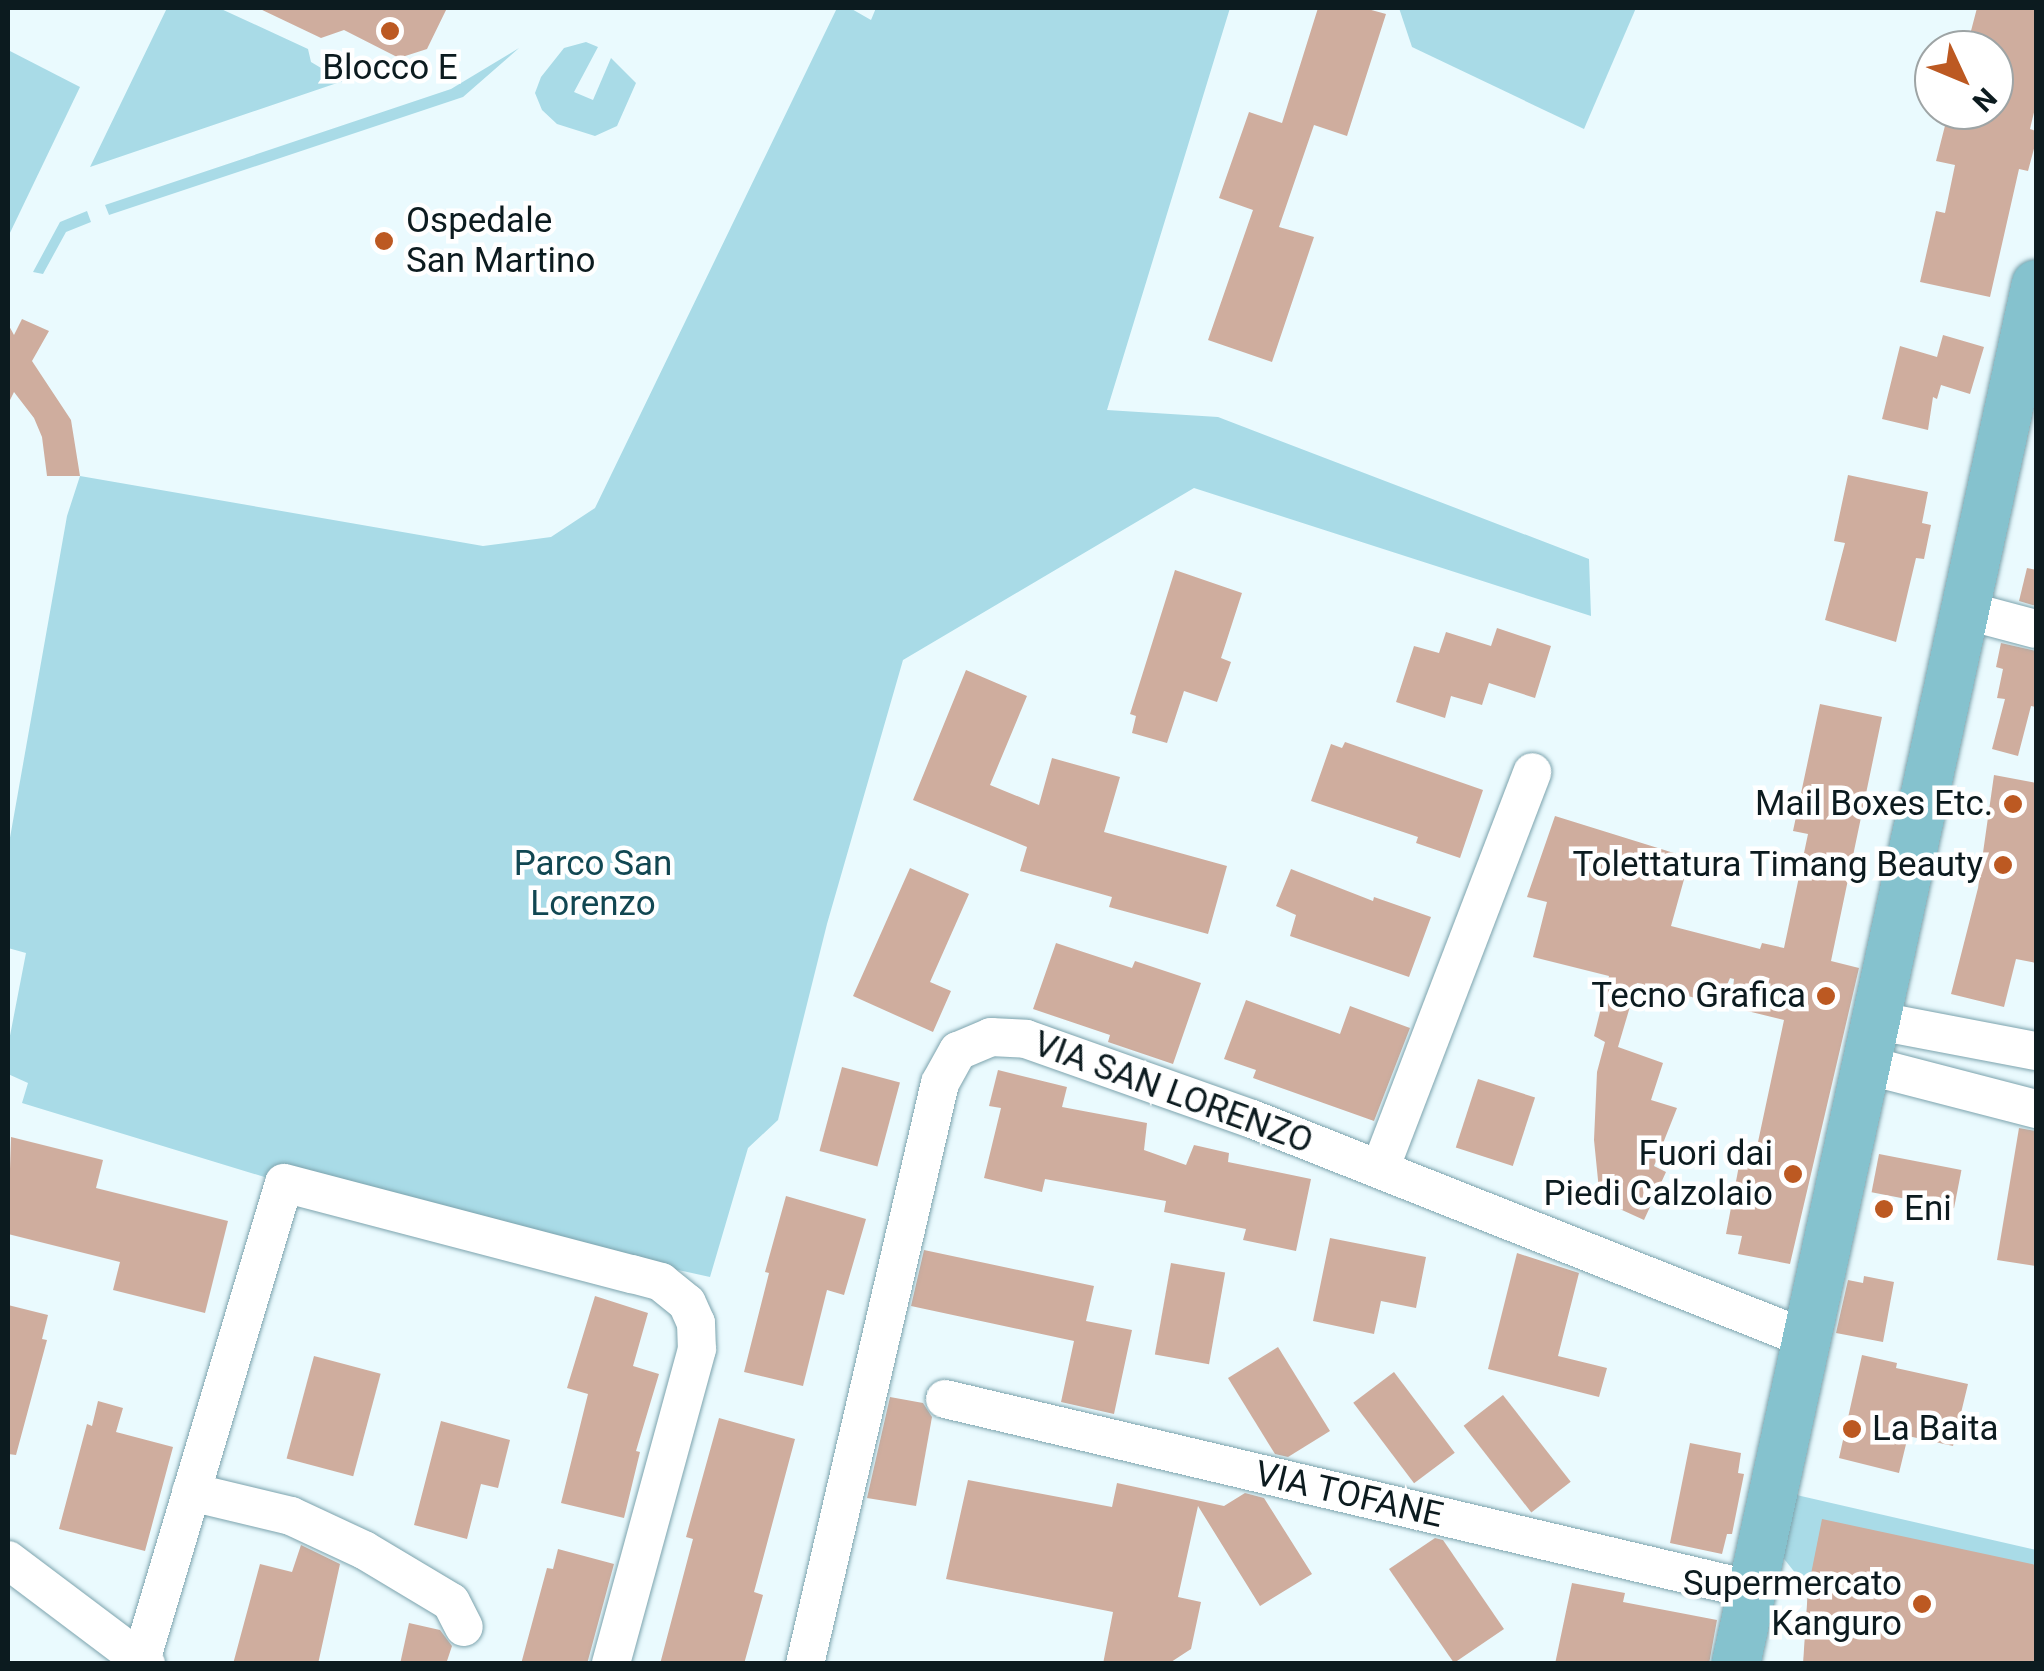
<!DOCTYPE html>
<style>
body{margin:0}
#map{position:relative;width:2044px;height:1671px;overflow:hidden;background:#eafafe;font-family:Roboto,sans-serif}
div>[style]{position:absolute}
.green>*{inset:0;background:#a9dbe7}
.building>*{inset:0;background:#cfad9e;transform-origin:0 0}
.roads{filter:drop-shadow(0 0 2px #7ca3ad) drop-shadow(0 0 2px #7ca3ad)}
.minor>*{height:38px;margin:-19px;padding:0 19px;transform-origin:19px;border-radius:19px;background:#fff}
.major>*{height:48px;margin:-24px;padding:0 24px;transform-origin:24px;border-radius:24px;background:#85c2ce}
.dots>*{width:28px;height:28px;translate:-50% -50%;box-sizing:border-box;border:5px solid #fff;border-radius:50%}
span{translate:-50% -50%;white-space:nowrap;text-align:center;line-height:1.15;-webkit-text-stroke:9px #fff;paint-order:stroke}
.poi-label{font-size:35px;color:#0c1b1f}
.left{translate:0 -50%;text-align:left}
.right{translate:-100% -50%;text-align:right}
.park-label{font-size:35px;color:#114752}
.street-label{font-size:35px;color:#0c1b1f}
.frame{position:absolute;inset:0;border:10px solid #0c1b1f;pointer-events:none}
.north{position:absolute;left:1914px;top:30px;width:100px;height:100px;box-sizing:border-box;background:#fff;border:2px solid #9ea4a5;border-radius:50%;rotate:134deg;font-size:28px;font-weight:700;line-height:40px;text-align:center;color:#0c1b1f}
.north::after{content:'';display:block;margin:auto;width:35px;height:45px;background:#bc5922;clip-path:polygon(50% 0,100% 100%,50% 72%,0 100%)}
</style>
<div id="map">
<div class="green">
<i style="clip-path:polygon(167px 8px,219px 8px,308px 49px,311px 62px,343px 81px,90px 167px)"></i>
<i style="clip-path:polygon(837px 8px,850px 8px,871px 20px,876px 8px,1230px 8px,1107px 410px,1218px 417px,1589px 559px,1591px 616px,1194px 488px,903px 660px,827px 924px,778px 1120px,748px 1148px,710px 1277px,284px 1183px,22px 1103px,28px 1083px,8px 1074px,8px 1046px,26px 953px,8px 948px,8px 849px,67px 516px,80px 476px,483px 546px,551px 537px,595px 508px)"></i>
<i style="clip-path:polygon(1399px 8px,1636px 8px,1584px 129px,1412px 47px)"></i>
<i style="clip-path:polygon(586px 42px,598px 47px,574px 92px,593px 100px,611px 58px,636px 83px,617px 126px,595px 136px,557px 124px,542px 110px,535px 93px,541px 77px,564px 48px)"></i>
<i style="clip-path:polygon(519px 48px,463px 97px,109px 215px,105px 205px,451px 89px)"></i>
<i style="clip-path:polygon(8px 50px,80px 87px,8px 237px)"></i>
<i style="clip-path:polygon(87px 211px,91px 222px,66px 232px,43px 274px,33px 272px,60px 222px)"></i>
<i style="clip-path:polygon(1766px 1488px,2036px 1550px,2036px 1663px,1804px 1663px,1808px 1589px,1758px 1526px)"></i>
</div>
<div class="building">
<i style="clip-path:polygon(258px 8px,447px 8px,427px 49px,399px 58px,344px 30px,321px 38px)"></i>
<i style="clip-path:polygon(1318px 8px,1364px 8px,1386px 14px,1347px 136px,1314px 125px,1279px 227px,1314px 237px,1272px 362px,1208px 340px,1253px 210px,1219px 198px,1249px 112px,1282px 123px)"></i>
<i style="clip-path:polygon(1977px 8px,2036px 8px,2036px 104px,2030px 129px,2036px 131px,2036px 141px,2028px 171px,2019px 169px,1990px 297px,1920px 282px,1936px 211px,1945px 213px,1955px 165px,1936px 161px,1949px 110px,1994px 120px,1994px 50px,1966px 50px)"></i>
<i style="clip-path:polygon(22px 319px,49px 331px,32px 361px,71px 420px,80px 476px,47px 476px,42px 437px,34px 418px,14px 392px,8px 404px,8px 324px,14px 335px)"></i>
<i style="clip-path:polygon(1943px 335px,1984px 347px,1970px 394px,1941px 385px,1937px 399px,1933px 397px,1928px 430px,1882px 419px,1900px 346px,1937px 357px)"></i>
<i style="clip-path:polygon(1848px 475px,1928px 492px,1922px 523px,1931px 525px,1924px 559px,1916px 558px,1896px 642px,1825px 620px,1845px 543px,1834px 541px)"></i>
<i style="clip-path:polygon(2027px 568px,2036px 570px,2036px 606px,2019px 601px)"></i>
<i style="clip-path:polygon(1175px 570px,1242px 593px,1221px 658px,1231px 662px,1217px 702px,1184px 691px,1167px 743px,1132px 733px,1136px 716px,1130px 714px)"></i>
<i style="clip-path:polygon(1497px 628px,1551px 646px,1535px 698px,1489px 683px,1482px 705px,1451px 696px,1445px 718px,1396px 702px,1414px 646px,1439px 653px,1446px 632px,1491px 646px)"></i>
<i style="clip-path:polygon(2001px 643px,2036px 651px,2036px 707px,2031px 706px,2018px 756px,1992px 749px,2005px 699px,1997px 698px,2003px 669px,1996px 667px)"></i>
<i style="clip-path:polygon(966px 670px,1027px 696px,990px 785px,1039px 805px,1052px 758px,1120px 777px,1104px 832px,1227px 866px,1208px 934px,1109px 907px,1112px 897px,1020px 871px,1027px 847px,913px 800px)"></i>
<i style="clip-path:polygon(1820px 704px,1882px 717px,1831px 961px,1859px 968px,1790px 1264px,1738px 1254px,1742px 1236px,1726px 1234px,1741px 1155px,1755px 1156px,1784px 1020px,1731px 1007px,1734px 979px,1730px 978px,1719px 1004px,1637px 983px,1618px 1047px,1663px 1063px,1651px 1100px,1677px 1108px,1654px 1166px,1666px 1172px,1644px 1220px,1600px 1200px,1594px 1140px,1597px 1072px,1605px 1042px,1594px 1036px,1609px 976px,1533px 957px,1547px 902px,1527px 897px,1555px 816px,1690px 858px,1671px 926px,1760px 949px,1762px 943px,1784px 948px,1808px 834px,1793px 831px)"></i>
<i style="clip-path:polygon(1345px 742px,1483px 790px,1460px 858px,1416px 843px,1418px 837px,1311px 801px,1331px 744px,1342px 748px)"></i>
<i style="clip-path:polygon(1994px 775px,2036px 783px,2036px 963px,2016px 959px,2004px 1007px,1951px 994px,1978px 888px)"></i>
<i style="clip-path:polygon(910px 868px,969px 894px,930px 982px,951px 991px,933px 1032px,853px 996px)"></i>
<i style="clip-path:polygon(1291px 869px,1373px 901px,1374px 897px,1431px 917px,1409px 977px,1290px 936px,1296px 915px,1276px 906px)"></i>
<i style="clip-path:polygon(1056px 943px,1132px 968px,1135px 961px,1201px 983px,1173px 1064px,1108px 1042px,1110px 1035px,1033px 1009px)"></i>
<i style="clip-path:polygon(1246px 1000px,1340px 1034px,1350px 1006px,1410px 1028px,1374px 1121px,1253px 1078px,1256px 1070px,1224px 1059px)"></i>
<i style="left:842px;top:1067px;width:60px;height:87px;rotate:15deg"></i>
<i style="clip-path:polygon(998px 1070px,1067px 1087px,1062px 1107px,1147px 1123px,1144px 1150px,1186px 1165px,1194px 1145px,1229px 1153px,1228px 1162px,1311px 1179px,1296px 1251px,1243px 1240px,1246px 1229px,1164px 1212px,1166px 1201px,1045px 1179px,1042px 1192px,984px 1178px,1001px 1108px,989px 1106px)"></i>
<i style="left:1478px;top:1079px;width:60px;height:72px;rotate:18deg"></i>
<i style="clip-path:polygon(2019px 1128px,2036px 1131px,2036px 1266px,1997px 1260px)"></i>
<i style="clip-path:polygon(11px 1137px,103px 1160px,96px 1188px,228px 1221px,205px 1313px,113px 1290px,120px 1262px,8px 1234px)"></i>
<i style="left:1879px;top:1154px;width:84px;height:39px;rotate:11deg"></i>
<i style="clip-path:polygon(786px 1196px,866px 1219px,844px 1295px,827px 1290px,803px 1386px,744px 1372px,769px 1273px,765px 1272px)"></i>
<i style="clip-path:polygon(1330px 1238px,1426px 1257px,1416px 1308px,1381px 1301px,1374px 1334px,1313px 1321px)"></i>
<i style="clip-path:polygon(924px 1250px,1094px 1286px,1086px 1321px,1132px 1330px,1114px 1414px,1061px 1402px,1074px 1341px,911px 1306px)"></i>
<i style="clip-path:polygon(1517px 1253px,1579px 1273px,1558px 1356px,1607px 1368px,1599px 1397px,1488px 1369px)"></i>
<i style="left:1171px;top:1263px;width:55px;height:93px;rotate:10deg"></i>
<i style="clip-path:polygon(1864px 1276px,1894px 1282px,1883px 1342px,1836px 1333px,1848px 1280px,1863px 1283px)"></i>
<i style="clip-path:polygon(595px 1296px,648px 1313px,633px 1366px,659px 1374px,636px 1451px,640px 1452px,624px 1518px,561px 1503px,588px 1394px,567px 1388px)"></i>
<i style="clip-path:polygon(8px 1305px,48px 1315px,42px 1339px,47px 1340px,16px 1455px,8px 1454px)"></i>
<i style="clip-path:polygon(1278px 1347px,1330px 1431px,1288px 1457px,1275px 1454px,1228px 1378px)"></i>
<i style="clip-path:polygon(1862px 1355px,1897px 1363px,1896px 1368px,1968px 1384px,1953px 1446px,1908px 1436px,1899px 1473px,1839px 1458px)"></i>
<i style="left:314px;top:1356px;width:69px;height:106px;rotate:15deg"></i>
<i style="left:1394px;top:1372px;width:101px;height:51px;rotate:53deg"></i>
<i style="left:1503px;top:1395px;width:110px;height:50px;rotate:52deg"></i>
<i style="clip-path:polygon(890px 1397px,923px 1403px,932px 1417px,916px 1506px,867px 1498px)"></i>
<i style="clip-path:polygon(98px 1401px,123px 1408px,116px 1432px,173px 1447px,145px 1551px,59px 1529px,87px 1424px,92px 1426px)"></i>
<i style="clip-path:polygon(719px 1418px,795px 1439px,754px 1592px,763px 1595px,744px 1664px,660px 1664px,693px 1539px,686px 1537px)"></i>
<i style="clip-path:polygon(441px 1421px,510px 1440px,498px 1488px,481px 1484px,467px 1539px,414px 1525px)"></i>
<i style="clip-path:polygon(1690px 1443px,1741px 1453px,1738px 1473px,1744px 1474px,1732px 1534px,1727px 1534px,1722px 1554px,1670px 1543px)"></i>
<i style="clip-path:polygon(968px 1480px,1112px 1507px,1117px 1483px,1224px 1506px,1245px 1493px,1264px 1498px,1312px 1574px,1260px 1606px,1198px 1506px,1178px 1597px,1201px 1602px,1191px 1649px,1168px 1664px,1103px 1664px,1113px 1612px,946px 1579px)"></i>
<i style="clip-path:polygon(1822px 1519px,2036px 1565px,2036px 1664px,1803px 1664px,1808px 1589px)"></i>
<i style="clip-path:polygon(1435px 1538px,1443px 1540px,1504px 1629px,1454px 1663px,1389px 1569px)"></i>
<i style="clip-path:polygon(301px 1545px,340px 1564px,318px 1664px,233px 1664px,260px 1564px,292px 1572px)"></i>
<i style="clip-path:polygon(558px 1549px,614px 1564px,587px 1664px,521px 1664px,547px 1568px,553px 1569px)"></i>
<i style="clip-path:polygon(1572px 1583px,1625px 1593px,1623px 1602px,1717px 1620px,1709px 1664px,1555px 1664px)"></i>
<i style="clip-path:polygon(409px 1623px,440px 1630px,452px 1646px,446px 1664px,400px 1664px)"></i>
</div>
<div class="roads">
<div class="minor">
<i style="left:1964px;top:610px;width:74px;rotate:14.8deg"></i>
<i style="left:1873px;top:1020px;width:166px;rotate:10.8deg"></i>
<i style="left:1866px;top:1065px;width:176px;rotate:14.5deg"></i>
<i style="left:1380px;top:1169px;width:425px;rotate:-69deg"></i>
<i style="left:945px;top:1399px;width:830px;rotate:13.3deg"></i>
<i style="left:191px;top:1492px;width:103px;rotate:13.5deg"></i>
<i style="left:291px;top:1516px;width:81px;rotate:25deg"></i>
<i style="left:364px;top:1550px;width:101px;rotate:30.9deg"></i>
<i style="left:451px;top:1602px;width:28px;rotate:63deg"></i>
<i style="left:8px;top:1560px;width:173px;rotate:37deg"></i>
<i style="left:140px;top:1664px;width:502px;rotate:-73.33deg"></i>
<i style="left:284px;top:1183px;width:360px;rotate:14.7deg"></i>
<i style="left:632px;top:1274px;width:30px;rotate:15deg"></i>
<i style="left:661px;top:1282px;width:33px;rotate:39deg"></i>
<i style="left:687px;top:1303px;width:22px;rotate:66deg"></i>
<i style="left:696px;top:1323px;width:26px;rotate:88deg"></i>
<i style="left:697px;top:1349px;width:327px;rotate:105.3deg"></i>
<i style="left:805px;top:1664px;width:596px;rotate:-76.92deg"></i>
<i style="left:940px;top:1083px;width:37px;rotate:-61deg"></i>
<i style="left:958px;top:1051px;width:36px;rotate:-23deg"></i>
<i style="left:991px;top:1037px;width:35px;rotate:3deg"></i>
<i style="left:1026px;top:1039px;width:240px;rotate:19.5deg"></i>
<i style="left:1252px;top:1119px;width:597px;rotate:21.62deg"></i>
</div>
<div class="major">
<i style="left:1736px;top:1664px;width:1412px;rotate:-77.74deg"></i>
</div>
</div>
<div class="dots">
<i style="left:390px;top:31px;background:#bc5922"></i>
<i style="left:384px;top:241px;background:#bc5922"></i>
<i style="left:2013px;top:804px;background:#bc5922"></i>
<i style="left:2003px;top:865px;background:#bc5922"></i>
<i style="left:1826px;top:996px;background:#bc5922"></i>
<i style="left:1793px;top:1174px;background:#bc5922"></i>
<i style="left:1884px;top:1209px;background:#bc5922"></i>
<i style="left:1852px;top:1429px;background:#bc5922"></i>
<i style="left:1922px;top:1604px;background:#bc5922"></i>
</div>
<div class="poi-label">
<span style="left:390px;top:68px">Blocco E</span>
<span class="left" style="left:406px;top:241px">Ospedale<br>San Martino</span>
<span class="right" style="left:1993px;top:804px">Mail Boxes Etc.</span>
<span class="right" style="left:1983px;top:865px">Tolettatura Timang Beauty</span>
<span class="right" style="left:1806px;top:996px">Tecno Grafica</span>
<span class="right" style="left:1773px;top:1174px">Fuori dai<br>Piedi Calzolaio</span>
<span class="left" style="left:1904px;top:1209px">Eni</span>
<span class="left" style="left:1872px;top:1429px">La Baita</span>
<span class="right" style="left:1902px;top:1604px">Supermercato<br>Kanguro</span>
</div>
<div class="park-label">
<span style="left:593px;top:884px">Parco San<br>Lorenzo</span>
</div>
<div class="street-label">
<span style="left:1173px;top:1093px;rotate:20deg">VIA SAN LORENZO</span>
<span style="left:1349px;top:1495px;rotate:13deg">VIA TOFANE</span>
</div>
<div class="frame"></div>
<div class="north">N</div>
</div>
